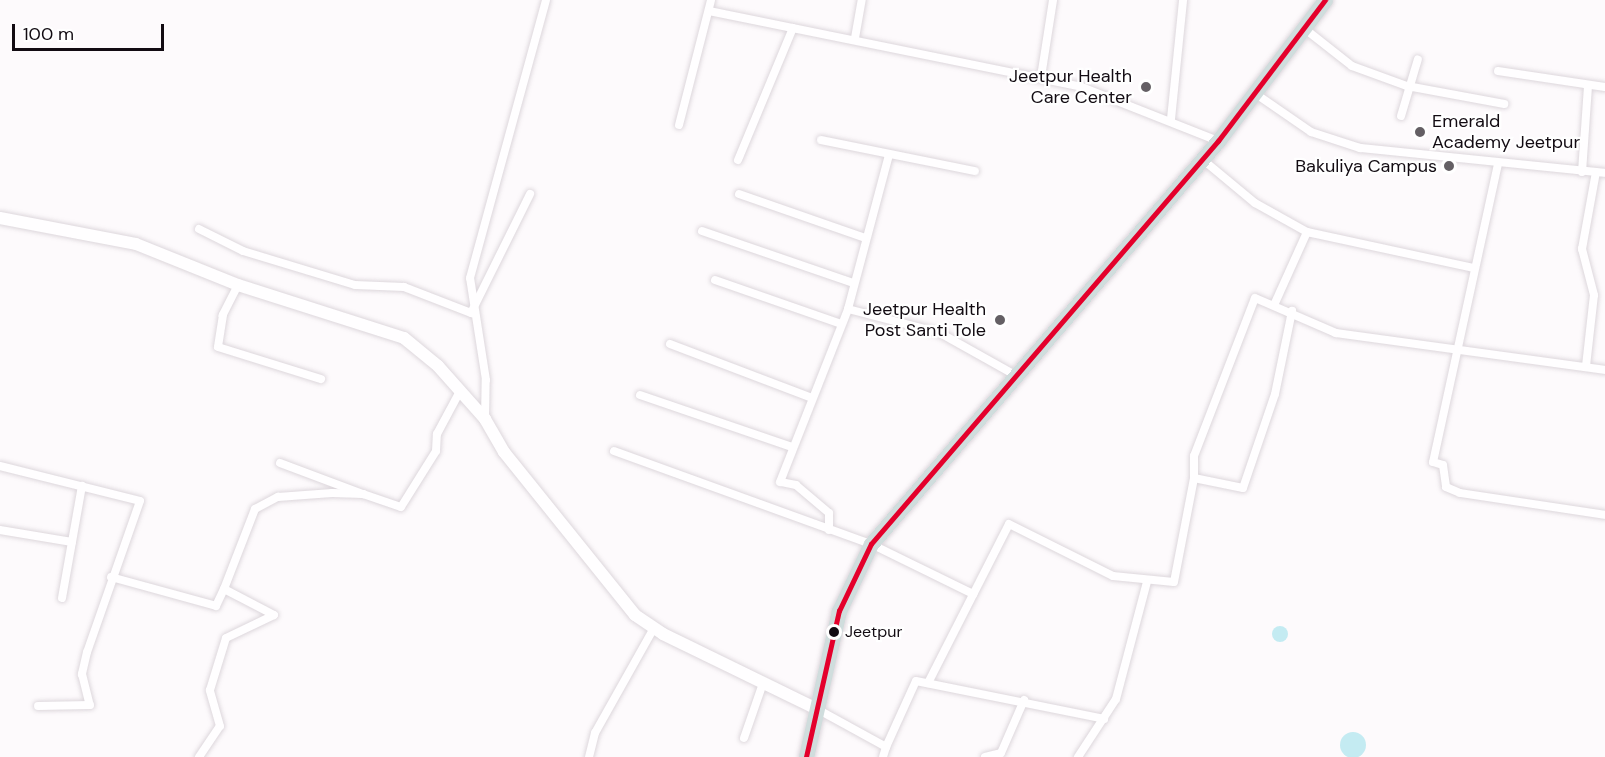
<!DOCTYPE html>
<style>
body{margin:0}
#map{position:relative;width:1605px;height:757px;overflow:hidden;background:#fdfafc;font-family:"DM Sans",sans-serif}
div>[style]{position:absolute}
.water>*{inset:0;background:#c4ebf2}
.round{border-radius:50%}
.roads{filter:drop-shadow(0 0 2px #ddd7dc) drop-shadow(0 0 2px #ddd7dc)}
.street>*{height:8px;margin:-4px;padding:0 4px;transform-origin:4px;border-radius:4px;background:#fffeff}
.secondary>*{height:12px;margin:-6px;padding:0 6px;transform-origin:6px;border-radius:6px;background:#fffeff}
.highway>*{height:15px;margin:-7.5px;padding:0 7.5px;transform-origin:7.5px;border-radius:7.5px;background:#d0dddd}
.bus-1>*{height:4.5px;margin:-2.25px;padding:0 2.25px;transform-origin:2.25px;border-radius:2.25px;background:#e4002b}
.dots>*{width:16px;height:16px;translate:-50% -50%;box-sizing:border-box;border:3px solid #fff;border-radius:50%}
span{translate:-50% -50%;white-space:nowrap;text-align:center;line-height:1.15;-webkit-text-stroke:4.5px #fff;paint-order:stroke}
.bus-label{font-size:16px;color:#120b12}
.left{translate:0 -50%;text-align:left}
.poi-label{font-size:18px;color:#120b12}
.right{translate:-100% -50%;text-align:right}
.scale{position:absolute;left:12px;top:24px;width:152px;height:27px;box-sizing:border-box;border:3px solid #120b12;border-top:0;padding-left:8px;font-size:18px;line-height:21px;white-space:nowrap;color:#120b12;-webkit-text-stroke:4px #fff;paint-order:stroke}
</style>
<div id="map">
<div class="water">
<i class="round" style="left:1272px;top:626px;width:16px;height:16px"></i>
<i class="round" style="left:1340px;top:732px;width:26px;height:26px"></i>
</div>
<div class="roads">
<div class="street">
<i style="left:709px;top:11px;width:378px;rotate:11.5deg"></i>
<i style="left:1079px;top:86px;width:149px;rotate:21.6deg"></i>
<i style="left:1305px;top:29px;width:60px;rotate:38.2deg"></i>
<i style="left:1352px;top:66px;width:59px;rotate:20deg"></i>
<i style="left:1407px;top:86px;width:99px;rotate:10.5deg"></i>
<i style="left:855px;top:38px;width:39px;rotate:-80deg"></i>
<i style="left:1498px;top:71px;width:108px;rotate:8.5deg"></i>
<i style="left:1041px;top:77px;width:78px;rotate:-81.1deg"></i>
<i style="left:1256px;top:94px;width:67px;rotate:34.6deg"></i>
<i style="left:1311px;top:132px;width:52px;rotate:18.1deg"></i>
<i style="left:1360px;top:148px;width:246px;rotate:5.8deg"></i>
<i style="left:1401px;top:116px;width:59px;rotate:-73.4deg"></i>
<i style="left:1171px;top:119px;width:120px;rotate:-84.2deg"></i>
<i style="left:679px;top:125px;width:129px;rotate:-75.6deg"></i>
<i style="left:821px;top:140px;width:157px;rotate:11.4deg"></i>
<i style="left:1202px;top:159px;width:69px;rotate:39.7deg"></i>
<i style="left:1255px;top:203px;width:60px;rotate:29.1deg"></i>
<i style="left:1307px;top:232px;width:170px;rotate:12.2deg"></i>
<i style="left:738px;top:160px;width:143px;rotate:-67.4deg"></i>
<i style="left:1498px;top:164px;width:305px;rotate:102.3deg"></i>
<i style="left:1433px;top:462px;width:10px;rotate:17deg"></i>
<i style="left:1443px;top:465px;width:22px;rotate:82deg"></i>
<i style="left:1446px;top:487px;width:15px;rotate:23deg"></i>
<i style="left:1460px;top:493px;width:147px;rotate:8.6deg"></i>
<i style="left:1582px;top:172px;width:86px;rotate:-86deg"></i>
<i style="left:739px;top:194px;width:133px;rotate:19.2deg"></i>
<i style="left:199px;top:229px;width:49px;rotate:26.6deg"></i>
<i style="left:243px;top:251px;width:117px;rotate:16.9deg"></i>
<i style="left:355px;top:285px;width:49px;rotate:2.3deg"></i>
<i style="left:404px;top:287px;width:72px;rotate:21.2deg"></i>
<i style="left:471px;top:313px;width:133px;rotate:-63.6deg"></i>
<i style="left:702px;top:231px;width:160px;rotate:19deg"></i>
<i style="left:715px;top:280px;width:133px;rotate:19.2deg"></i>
<i style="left:238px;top:285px;width:34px;rotate:117deg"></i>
<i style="left:223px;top:315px;width:32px;rotate:99deg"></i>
<i style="left:218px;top:347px;width:108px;rotate:17.3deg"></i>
<i style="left:1275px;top:303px;width:78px;rotate:-65.7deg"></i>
<i style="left:848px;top:309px;width:159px;rotate:-75.1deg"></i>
<i style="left:670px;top:344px;width:152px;rotate:20.8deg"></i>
<i style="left:1586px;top:366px;width:71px;rotate:-83.6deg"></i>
<i style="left:1594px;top:295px;width:48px;rotate:-104.6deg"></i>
<i style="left:1582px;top:249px;width:78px;rotate:-79.7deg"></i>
<i style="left:640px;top:395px;width:161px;rotate:18.9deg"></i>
<i style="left:485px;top:419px;width:39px;rotate:-89deg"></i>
<i style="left:486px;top:380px;width:103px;rotate:-98.9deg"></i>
<i style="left:470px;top:278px;width:288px;rotate:-74.7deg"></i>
<i style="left:614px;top:451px;width:273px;rotate:19.9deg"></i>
<i style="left:871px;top:544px;width:114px;rotate:26.1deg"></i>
<i style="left:280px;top:463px;width:89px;rotate:20.5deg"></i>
<i style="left:0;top:466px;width:144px;rotate:14deg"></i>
<i style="left:140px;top:501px;width:160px;rotate:109.3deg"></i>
<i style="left:87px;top:652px;width:23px;rotate:103deg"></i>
<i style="left:82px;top:674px;width:32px;rotate:76deg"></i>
<i style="left:90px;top:705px;width:52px;rotate:178.9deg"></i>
<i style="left:1194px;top:478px;width:22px;rotate:-90deg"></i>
<i style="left:1194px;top:456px;width:169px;rotate:-68.9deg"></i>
<i style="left:1255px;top:298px;width:88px;rotate:23.4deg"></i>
<i style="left:1336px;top:333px;width:272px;rotate:7.8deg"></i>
<i style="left:0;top:530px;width:73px;rotate:9.5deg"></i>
<i style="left:829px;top:530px;width:17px;rotate:-90deg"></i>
<i style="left:829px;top:513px;width:43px;rotate:-139.7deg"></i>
<i style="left:796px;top:485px;width:16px;rotate:-169deg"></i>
<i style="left:780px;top:482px;width:186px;rotate:-68.5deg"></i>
<i style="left:848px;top:309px;width:95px;rotate:14.6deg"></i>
<i style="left:940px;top:333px;width:84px;rotate:29.3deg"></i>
<i style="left:111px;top:577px;width:109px;rotate:15.4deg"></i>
<i style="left:216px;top:606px;width:19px;rotate:-65deg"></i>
<i style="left:62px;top:598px;width:114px;rotate:-79.9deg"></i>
<i style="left:274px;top:615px;width:56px;rotate:-152.5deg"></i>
<i style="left:224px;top:589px;width:86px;rotate:-68.8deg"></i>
<i style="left:255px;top:509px;width:26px;rotate:-28deg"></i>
<i style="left:278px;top:497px;width:54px;rotate:-4.2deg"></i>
<i style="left:332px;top:493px;width:31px;rotate:2deg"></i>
<i style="left:363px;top:494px;width:40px;rotate:18.9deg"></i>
<i style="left:401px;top:507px;width:66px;rotate:-58deg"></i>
<i style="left:436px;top:451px;width:17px;rotate:-87deg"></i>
<i style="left:437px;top:434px;width:47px;rotate:-61.8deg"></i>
<i style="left:928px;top:683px;width:178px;rotate:-63deg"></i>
<i style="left:1009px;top:524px;width:116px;rotate:26.6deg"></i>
<i style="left:1113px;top:576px;width:61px;rotate:5.6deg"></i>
<i style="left:1174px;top:582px;width:106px;rotate:-79.1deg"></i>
<i style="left:1194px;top:478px;width:50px;rotate:11.5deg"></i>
<i style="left:1243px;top:488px;width:99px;rotate:-71.2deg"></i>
<i style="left:1275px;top:394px;width:85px;rotate:-78.4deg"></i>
<i style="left:817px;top:709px;width:79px;rotate:28.8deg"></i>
<i style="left:886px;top:747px;width:10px;rotate:107deg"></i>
<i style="left:744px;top:738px;width:58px;rotate:-70.9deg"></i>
<i style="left:886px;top:747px;width:72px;rotate:-65.6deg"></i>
<i style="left:916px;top:681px;width:192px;rotate:11.4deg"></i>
<i style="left:199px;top:757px;width:37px;rotate:-56deg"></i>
<i style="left:220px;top:726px;width:37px;rotate:-106deg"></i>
<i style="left:210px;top:690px;width:54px;rotate:-72.9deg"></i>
<i style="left:226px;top:638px;width:53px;rotate:-25.6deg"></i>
<i style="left:589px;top:757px;width:25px;rotate:-76deg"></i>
<i style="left:595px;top:733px;width:120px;rotate:-60.7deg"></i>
<i style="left:985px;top:757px;width:16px;rotate:-14deg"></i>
<i style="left:1001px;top:753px;width:58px;rotate:-66.5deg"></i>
<i style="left:1078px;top:757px;width:69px;rotate:-56.8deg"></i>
<i style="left:1116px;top:699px;width:121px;rotate:-75.2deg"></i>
</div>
<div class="secondary">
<i style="left:0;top:218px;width:138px;rotate:10.8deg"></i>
<i style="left:136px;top:244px;width:110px;rotate:21.9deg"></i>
<i style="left:238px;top:285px;width:174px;rotate:17.7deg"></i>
<i style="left:404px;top:338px;width:44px;rotate:39.5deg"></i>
<i style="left:438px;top:366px;width:71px;rotate:48.4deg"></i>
<i style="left:485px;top:419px;width:38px;rotate:60deg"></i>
<i style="left:504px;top:452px;width:209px;rotate:51.2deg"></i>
<i style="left:635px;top:615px;width:34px;rotate:34deg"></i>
<i style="left:663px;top:634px;width:171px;rotate:26deg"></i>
</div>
<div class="highway">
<i style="left:806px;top:757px;width:150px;rotate:-77.3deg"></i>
<i style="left:839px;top:611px;width:74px;rotate:-64.5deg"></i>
<i style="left:871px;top:544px;width:532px;rotate:-49.27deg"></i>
<i style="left:1218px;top:141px;width:177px;rotate:-52.8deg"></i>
</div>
</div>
<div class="bus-1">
<i style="left:806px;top:757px;width:150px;rotate:-77.3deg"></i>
<i style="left:839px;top:611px;width:74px;rotate:-64.5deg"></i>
<i style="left:871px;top:544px;width:532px;rotate:-49.27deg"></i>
<i style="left:1218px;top:141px;width:177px;rotate:-52.8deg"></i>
</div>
<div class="dots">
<i style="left:1146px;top:87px;background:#645f64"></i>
<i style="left:1420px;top:132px;background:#645f64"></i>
<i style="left:1449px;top:166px;background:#645f64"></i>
<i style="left:1000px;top:320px;background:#645f64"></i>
<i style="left:834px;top:632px;background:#120b12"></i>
</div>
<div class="bus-label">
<span class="left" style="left:845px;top:632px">Jeetpur</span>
</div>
<div class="poi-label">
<span class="right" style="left:1132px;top:87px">Jeetpur Health<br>Care Center</span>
<span class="left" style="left:1432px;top:132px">Emerald<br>Academy Jeetpur</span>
<span class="right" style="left:1437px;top:166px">Bakuliya Campus</span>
<span class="right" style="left:986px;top:320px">Jeetpur Health<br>Post Santi Tole</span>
</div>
<div class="scale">100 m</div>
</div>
